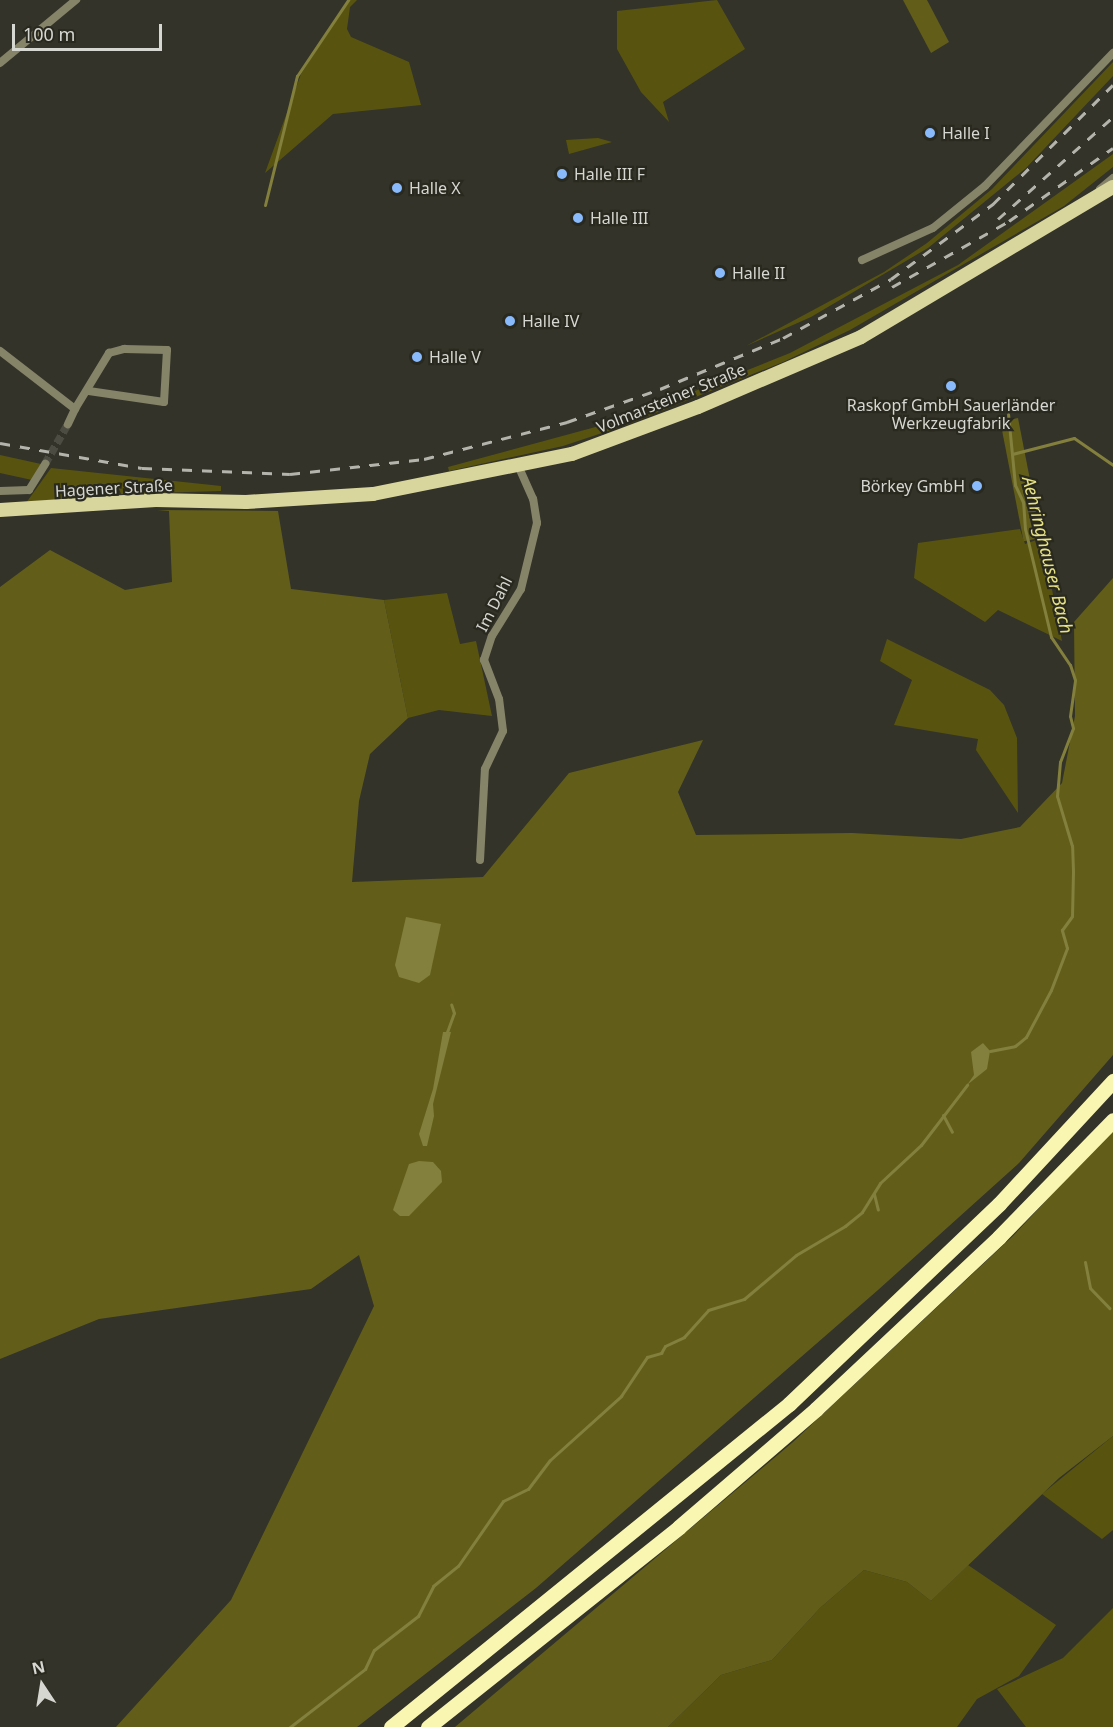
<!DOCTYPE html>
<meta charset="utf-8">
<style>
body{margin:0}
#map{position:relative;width:1113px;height:1727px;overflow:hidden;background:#333329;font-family:"Noto Sans",sans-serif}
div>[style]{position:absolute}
.green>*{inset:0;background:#58540f}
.forest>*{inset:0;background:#625e1a;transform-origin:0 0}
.water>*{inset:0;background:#837f3d}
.stream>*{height:3px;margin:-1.5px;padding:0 1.5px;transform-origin:1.5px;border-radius:1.5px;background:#837f3d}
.street-tunnel>*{height:8px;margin-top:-4px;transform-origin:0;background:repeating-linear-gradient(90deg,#4c4c42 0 8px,transparent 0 12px)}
.street>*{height:8px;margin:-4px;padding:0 4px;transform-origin:4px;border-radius:4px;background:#858469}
.primary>*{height:14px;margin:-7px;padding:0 7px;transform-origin:7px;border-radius:7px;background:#d8d69d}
.highway>*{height:15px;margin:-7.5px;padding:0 7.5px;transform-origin:7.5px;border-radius:7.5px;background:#f9f6b1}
.rail>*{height:3px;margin-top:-1.5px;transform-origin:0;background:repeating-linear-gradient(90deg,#b4b4ad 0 10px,transparent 0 20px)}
.dots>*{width:16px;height:16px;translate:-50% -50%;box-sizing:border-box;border:3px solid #29291f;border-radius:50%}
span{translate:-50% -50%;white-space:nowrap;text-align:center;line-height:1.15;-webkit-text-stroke:4.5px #29291f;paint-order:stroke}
.poi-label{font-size:16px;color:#d7d7d1}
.left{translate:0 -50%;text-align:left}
.right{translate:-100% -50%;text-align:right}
.street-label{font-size:16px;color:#d7d7d1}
.water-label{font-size:18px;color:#e7e283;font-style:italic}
.north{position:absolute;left:12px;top:1655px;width:60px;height:60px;-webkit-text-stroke:4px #29291f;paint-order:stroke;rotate:348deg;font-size:16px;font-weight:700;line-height:24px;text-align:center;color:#d7d7d1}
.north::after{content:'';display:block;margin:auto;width:21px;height:27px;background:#d7d7d1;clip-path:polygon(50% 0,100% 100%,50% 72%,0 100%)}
.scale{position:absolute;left:12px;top:24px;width:150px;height:27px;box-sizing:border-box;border:3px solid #d7d7d1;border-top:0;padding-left:8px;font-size:18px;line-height:21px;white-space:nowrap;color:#d7d7d1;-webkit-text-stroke:4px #29291f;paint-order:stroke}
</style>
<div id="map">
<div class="green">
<i style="clip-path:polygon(349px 0,357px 0,350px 7px,347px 29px,351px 37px,409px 62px,421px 105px,333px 114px,265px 173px,301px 74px)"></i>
<i style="clip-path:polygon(717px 0,745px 49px,663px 102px,669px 122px,641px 92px,617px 49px,617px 11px)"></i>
<i style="clip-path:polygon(1113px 62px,1113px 76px,1026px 168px,928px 248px,811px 317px,746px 346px,884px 272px,927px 243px,992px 189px)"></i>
<i style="clip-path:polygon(598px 138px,612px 142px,569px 154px,566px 140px)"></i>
<i style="clip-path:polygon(1113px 154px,1113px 167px,1064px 206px,850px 330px,783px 362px,626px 425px,563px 446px,449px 471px,448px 467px,625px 419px,790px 353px,958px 265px)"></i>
<i style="clip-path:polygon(0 455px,41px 464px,32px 480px,0 473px)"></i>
<i style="clip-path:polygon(51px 468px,221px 486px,221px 491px,121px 494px,117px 484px,100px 484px,98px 496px,26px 503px)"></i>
<i style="clip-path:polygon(1020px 529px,1025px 544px,1042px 538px,1062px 641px,998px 610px,985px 622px,914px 578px,918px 543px)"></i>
<i style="clip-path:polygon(447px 593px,460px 644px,476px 641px,492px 716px,439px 710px,408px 718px,384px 600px)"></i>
<i style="clip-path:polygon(887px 639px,990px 690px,1004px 705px,1017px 738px,1018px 813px,976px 750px,978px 739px,894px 725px,912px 680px,880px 661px)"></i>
<i style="clip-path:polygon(1113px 1436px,1113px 1530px,1102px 1539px,1042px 1494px)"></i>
<i style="clip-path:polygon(968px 1565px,1056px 1625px,1019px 1676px,977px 1699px,957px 1727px,668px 1727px,721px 1675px,772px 1660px,820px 1608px,864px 1570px,907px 1582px,931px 1601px)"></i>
<i style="clip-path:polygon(1113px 1608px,1113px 1727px,1026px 1727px,997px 1689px,1063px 1658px)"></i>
</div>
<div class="forest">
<i style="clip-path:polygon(903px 0,927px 0,949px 42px,931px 53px)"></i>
<i style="left:1018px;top:418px;width:122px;height:18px;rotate:79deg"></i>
<i style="clip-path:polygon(157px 510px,278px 511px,291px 589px,384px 600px,408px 718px,370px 754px,359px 801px,352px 882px,483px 877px,569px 773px,703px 740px,678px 792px,696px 835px,852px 833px,961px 839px,1020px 827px,1062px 783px,1075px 716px,1074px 622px,1113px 578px,1113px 1055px,1019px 1163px,878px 1290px,536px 1588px,357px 1727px,116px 1727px,231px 1600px,374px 1306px,359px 1255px,311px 1289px,99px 1319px,0 1359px,0 587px,50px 550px,125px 590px,172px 582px,169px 511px)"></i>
<i style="clip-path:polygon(1113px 1129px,1113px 1436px,1059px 1478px,931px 1601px,907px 1582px,864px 1570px,820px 1608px,772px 1660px,721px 1675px,668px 1727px,455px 1727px,793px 1442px,1013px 1236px)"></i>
</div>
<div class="water">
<i style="clip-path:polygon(406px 917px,441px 924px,430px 975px,419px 983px,399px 977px,395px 965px)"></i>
<i style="clip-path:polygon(443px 1032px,451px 1032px,433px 1104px,434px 1116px,427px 1146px,423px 1146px,419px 1134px,433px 1089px)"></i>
<i style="clip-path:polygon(983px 1043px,990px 1051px,987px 1069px,967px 1085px,974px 1075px,971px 1052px)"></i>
<i style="clip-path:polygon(419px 1161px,433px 1162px,441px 1171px,442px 1182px,409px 1216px,400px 1216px,393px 1210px,409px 1164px)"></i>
</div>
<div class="stream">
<i style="left:265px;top:205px;width:133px;rotate:-76.1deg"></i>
<i style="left:297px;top:76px;width:92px;rotate:-56.1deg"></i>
<i style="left:1012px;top:454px;width:64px;rotate:-14.5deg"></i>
<i style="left:1074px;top:438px;width:47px;rotate:34.7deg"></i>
<i style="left:447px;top:1032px;width:20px;rotate:-70deg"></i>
<i style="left:454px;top:1013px;width:9px;rotate:-108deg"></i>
<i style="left:990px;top:1051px;width:25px;rotate:-11deg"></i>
<i style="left:1015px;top:1046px;width:14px;rotate:-39deg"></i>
<i style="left:1026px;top:1037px;width:53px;rotate:-62deg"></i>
<i style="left:1051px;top:990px;width:45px;rotate:-69.1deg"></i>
<i style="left:1067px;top:948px;width:19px;rotate:-106deg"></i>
<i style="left:1062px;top:930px;width:17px;rotate:-54deg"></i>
<i style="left:1072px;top:916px;width:45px;rotate:-88.7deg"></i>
<i style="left:1073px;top:871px;width:25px;rotate:-92deg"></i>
<i style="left:1072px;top:846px;width:52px;rotate:-106.7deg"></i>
<i style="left:1057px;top:796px;width:34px;rotate:-85deg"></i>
<i style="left:1060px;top:762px;width:36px;rotate:-69deg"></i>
<i style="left:1073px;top:728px;width:12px;rotate:-104deg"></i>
<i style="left:1070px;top:716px;width:36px;rotate:-82deg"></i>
<i style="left:1075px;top:680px;width:16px;rotate:-108deg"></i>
<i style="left:1070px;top:665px;width:34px;rotate:-124deg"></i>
<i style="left:1051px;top:637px;width:111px;rotate:-103.5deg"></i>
<i style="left:1025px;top:529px;width:27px;rotate:-94deg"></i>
<i style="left:1023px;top:502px;width:19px;rotate:-115deg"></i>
<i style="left:1015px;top:485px;width:71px;rotate:-95.6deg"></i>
<i style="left:943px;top:1115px;width:19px;rotate:62deg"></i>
<i style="left:874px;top:1194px;width:16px;rotate:76deg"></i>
<i style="left:1085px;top:1262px;width:26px;rotate:79deg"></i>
<i style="left:1090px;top:1288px;width:28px;rotate:46deg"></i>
<i style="left:290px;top:1727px;width:95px;rotate:-37.7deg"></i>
<i style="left:365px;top:1669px;width:21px;rotate:-65deg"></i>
<i style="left:374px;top:1650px;width:56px;rotate:-37.7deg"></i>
<i style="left:418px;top:1616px;width:34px;rotate:-63deg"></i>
<i style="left:433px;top:1586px;width:32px;rotate:-39deg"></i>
<i style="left:458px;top:1566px;width:79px;rotate:-55.3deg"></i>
<i style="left:503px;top:1501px;width:28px;rotate:-26deg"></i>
<i style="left:528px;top:1489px;width:36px;rotate:-53deg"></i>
<i style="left:550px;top:1460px;width:96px;rotate:-42deg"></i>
<i style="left:621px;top:1396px;width:47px;rotate:-56.3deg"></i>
<i style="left:647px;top:1357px;width:15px;rotate:-16deg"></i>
<i style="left:661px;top:1353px;width:8px;rotate:-60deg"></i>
<i style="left:665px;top:1346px;width:21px;rotate:-25deg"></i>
<i style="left:684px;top:1337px;width:36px;rotate:-48deg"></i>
<i style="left:708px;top:1310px;width:38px;rotate:-17deg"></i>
<i style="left:744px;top:1299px;width:68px;rotate:-40.2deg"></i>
<i style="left:796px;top:1255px;width:57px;rotate:-30.6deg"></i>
<i style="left:845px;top:1226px;width:22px;rotate:-39deg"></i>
<i style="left:862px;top:1212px;width:34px;rotate:-58deg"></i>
<i style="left:880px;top:1183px;width:56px;rotate:-42.8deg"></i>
<i style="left:921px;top:1145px;width:76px;rotate:-52.5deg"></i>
</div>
<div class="street-tunnel">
<i style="left:45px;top:464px;width:46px;rotate:-60.1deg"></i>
</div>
<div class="street">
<i style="left:0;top:63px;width:99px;rotate:-39.7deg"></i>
<i style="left:1100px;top:189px;width:17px;rotate:-40deg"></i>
<i style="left:862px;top:260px;width:78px;rotate:-24.3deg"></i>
<i style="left:933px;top:228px;width:67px;rotate:-38.9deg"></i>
<i style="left:985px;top:186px;width:185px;rotate:-46.1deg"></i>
<i style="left:0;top:351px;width:95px;rotate:37.7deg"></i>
<i style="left:75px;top:409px;width:17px;rotate:115deg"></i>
<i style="left:75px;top:409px;width:66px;rotate:-58.7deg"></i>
<i style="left:109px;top:353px;width:16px;rotate:-15deg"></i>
<i style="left:124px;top:349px;width:43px;rotate:1.3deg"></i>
<i style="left:167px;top:350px;width:52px;rotate:93.3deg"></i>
<i style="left:164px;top:402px;width:76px;rotate:-171.7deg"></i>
<i style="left:0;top:491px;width:29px;rotate:-2deg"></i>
<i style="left:29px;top:490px;width:31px;rotate:-58deg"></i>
<i style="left:480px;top:860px;width:91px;rotate:-86.9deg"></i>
<i style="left:485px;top:769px;width:42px;rotate:-64.7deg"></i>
<i style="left:503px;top:731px;width:32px;rotate:-97deg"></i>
<i style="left:499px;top:699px;width:42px;rotate:-111deg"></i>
<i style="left:484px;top:660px;width:25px;rotate:-72deg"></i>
<i style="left:492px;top:636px;width:55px;rotate:-58.3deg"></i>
<i style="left:521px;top:589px;width:68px;rotate:-76.4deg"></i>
<i style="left:537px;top:523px;width:24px;rotate:-99deg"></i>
<i style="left:533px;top:499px;width:36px;rotate:-114deg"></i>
</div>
<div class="primary">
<i style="left:0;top:510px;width:156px;rotate:-3.7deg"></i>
<i style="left:156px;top:500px;width:90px;rotate:1.3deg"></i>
<i style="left:246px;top:502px;width:127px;rotate:-3.6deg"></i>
<i style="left:373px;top:494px;width:203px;rotate:-11.4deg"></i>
<i style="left:572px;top:454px;width:134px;rotate:-20.5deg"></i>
<i style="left:698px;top:407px;width:177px;rotate:-23.2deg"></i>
<i style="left:861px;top:337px;width:293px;rotate:-30.8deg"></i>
</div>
<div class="highway">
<i style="left:391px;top:1727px;width:513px;rotate:-39.06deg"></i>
<i style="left:789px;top:1404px;width:290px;rotate:-43.6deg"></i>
<i style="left:999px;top:1204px;width:168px;rotate:-47.2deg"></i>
<i style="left:428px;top:1727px;width:321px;rotate:-38.5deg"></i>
<i style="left:679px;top:1527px;width:181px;rotate:-40.7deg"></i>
<i style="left:816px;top:1409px;width:251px;rotate:-43.2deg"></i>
<i style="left:999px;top:1237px;width:163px;rotate:-45.7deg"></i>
</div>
<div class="rail">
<i style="left:998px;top:219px;width:154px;rotate:-41.6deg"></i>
<i style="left:892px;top:287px;width:134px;rotate:-29.4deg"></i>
<i style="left:1009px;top:221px;width:127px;rotate:-35.1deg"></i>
<i style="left:0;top:443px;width:144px;rotate:10deg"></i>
<i style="left:142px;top:468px;width:148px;rotate:2.3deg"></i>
<i style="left:290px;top:474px;width:135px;rotate:-6.4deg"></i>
<i style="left:424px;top:459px;width:148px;rotate:-14.5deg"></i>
<i style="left:567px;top:422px;width:99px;rotate:-19.5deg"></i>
<i style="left:660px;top:389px;width:133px;rotate:-22.5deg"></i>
<i style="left:783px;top:338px;width:123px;rotate:-28.6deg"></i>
<i style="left:891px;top:279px;width:127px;rotate:-36.3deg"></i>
<i style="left:993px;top:204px;width:169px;rotate:-44.8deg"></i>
</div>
<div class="dots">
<i style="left:930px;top:133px;background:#89bafc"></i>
<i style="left:562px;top:174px;background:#89bafc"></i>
<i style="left:397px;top:188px;background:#89bafc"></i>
<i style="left:578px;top:218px;background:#89bafc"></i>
<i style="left:720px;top:273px;background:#89bafc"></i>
<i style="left:510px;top:321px;background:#89bafc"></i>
<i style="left:417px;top:357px;background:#89bafc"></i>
<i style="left:951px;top:386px;background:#89bafc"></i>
<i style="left:977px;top:486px;background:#89bafc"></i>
</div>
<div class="poi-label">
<span class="left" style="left:942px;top:133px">Halle I</span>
<span class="left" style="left:574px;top:174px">Halle III F</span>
<span class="left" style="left:409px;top:188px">Halle X</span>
<span class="left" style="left:590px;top:218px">Halle III</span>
<span class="left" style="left:732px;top:273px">Halle II</span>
<span class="left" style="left:522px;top:321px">Halle IV</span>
<span class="left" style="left:429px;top:357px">Halle V</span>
<span style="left:951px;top:414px">Raskopf GmbH Sauerländer<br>Werkzeugfabrik</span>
<span class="right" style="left:965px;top:486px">Börkey GmbH</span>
</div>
<div class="street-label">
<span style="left:671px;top:398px;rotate:-22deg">Volmarsteiner Straße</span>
<span style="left:114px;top:488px;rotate:-3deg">Hagener Straße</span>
<span style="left:494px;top:604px;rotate:-63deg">Im Dahl</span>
</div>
<div class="water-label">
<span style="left:1048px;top:555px;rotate:76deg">Aehringhauser Bach</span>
</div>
<div class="north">N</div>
<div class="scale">100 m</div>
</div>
